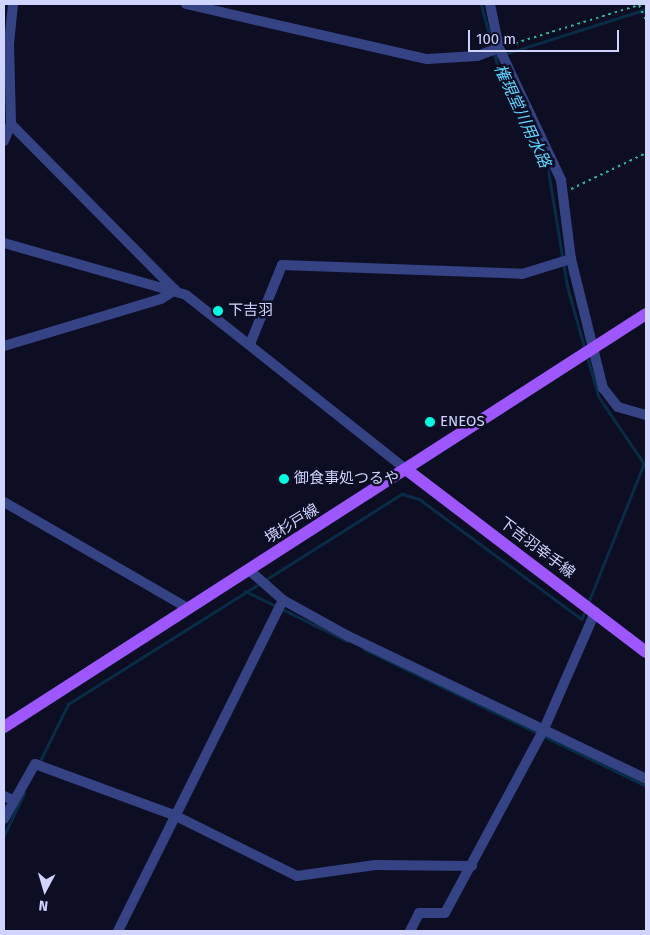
<!DOCTYPE html>
<meta charset="utf-8">
<style>
body{margin:0}
#map{position:relative;width:650px;height:935px;overflow:hidden;background:#0d0e24;font-family:"Fira Sans","Noto Sans JP",sans-serif}
div>[style]{position:absolute}
.stream>*{height:3px;margin:-1.5px;padding:0 1.5px;transform-origin:1.5px;border-radius:1.5px;background:#092c47}
.path>*{height:2px;margin-top:-1px;transform-origin:0;background:repeating-linear-gradient(90deg,#28bb94 0 2.5px,transparent 0 6.5px)}
.minor>*{height:10px;margin:-5px;padding:0 5px;transform-origin:5px;border-radius:5px;background:#354385}
.major>*{height:12px;margin:-6px;padding:0 6px;transform-origin:6px;border-radius:6px;background:#9e57ff}
.dots>*{width:14px;height:14px;translate:-50% -50%;box-sizing:border-box;border:2px solid #0d0e24;border-radius:50%}
span{translate:-50% -50%;white-space:nowrap;text-align:center;line-height:1.15;-webkit-text-stroke:5px #0d0e24;paint-order:stroke}
.poi-label{font-size:15px;color:#d0d4ff}
.left{translate:0 -50%;text-align:left}
.street-label{font-size:15px;color:#d0d4ff}
.water-label{font-size:16px;color:#5ed5ff;font-style:italic}
.frame{position:absolute;inset:0;border:5px solid #d0d4ff;pointer-events:none}
.north{position:absolute;left:20px;top:865px;width:50px;height:50px;-webkit-text-stroke:4px #0d0e24;paint-order:stroke;rotate:186deg;font-size:14px;font-weight:700;line-height:20px;text-align:center;color:#d0d4ff}
.north::after{content:'';display:block;margin:auto;width:18px;height:22px;background:#d0d4ff;clip-path:polygon(50% 0,100% 100%,50% 72%,0 100%)}
.scale{position:absolute;left:468px;top:30px;width:151px;height:22px;box-sizing:border-box;border:2px solid #d0d4ff;border-top:0;padding-left:6px;font-size:15px;line-height:18px;white-space:nowrap;color:#d0d4ff;-webkit-text-stroke:4px #0d0e24;paint-order:stroke}
</style>
<div id="map">
<div class="stream">
<i style="left:481px;top:4px;width:67px;rotate:75.3deg"></i>
<i style="left:498px;top:69px;width:113px;rotate:63.7deg"></i>
<i style="left:548px;top:170px;width:118px;rotate:80.7deg"></i>
<i style="left:567px;top:286px;width:63px;rotate:74.4deg"></i>
<i style="left:495px;top:57px;width:158px;rotate:-17.6deg"></i>
<i style="left:588px;top:360px;width:37px;rotate:74deg"></i>
<i style="left:598px;top:396px;width:86px;rotate:55.9deg"></i>
<i style="left:245px;top:591px;width:114px;rotate:26.1deg"></i>
<i style="left:588px;top:603px;width:151px;rotate:-68.2deg"></i>
<i style="left:364px;top:649px;width:314px;rotate:25.9deg"></i>
<i style="left:39px;top:763px;width:66px;rotate:-63.8deg"></i>
<i style="left:68px;top:704px;width:395px;rotate:-32.2deg"></i>
<i style="left:402px;top:494px;width:18px;rotate:16deg"></i>
<i style="left:419px;top:499px;width:202px;rotate:36.5deg"></i>
<i style="left:581px;top:619px;width:9px;rotate:-63deg"></i>
<i style="left:4px;top:835px;width:47px;rotate:-64.5deg"></i>
</div>
<div class="path">
<i style="left:639px;top:5px;width:17px;rotate:65deg"></i>
<i style="left:509px;top:45px;width:139px;rotate:-17.1deg"></i>
<i style="left:571px;top:189px;width:83px;rotate:-25.6deg"></i>
</div>
<div class="minor">
<i style="left:186px;top:4px;width:247px;rotate:12.9deg"></i>
<i style="left:427px;top:59px;width:50px;rotate:-3.4deg"></i>
<i style="left:477px;top:56px;width:23px;rotate:-20deg"></i>
<i style="left:490px;top:4px;width:45px;rotate:78.4deg"></i>
<i style="left:499px;top:48px;width:146px;rotate:64.8deg"></i>
<i style="left:561px;top:180px;width:80px;rotate:82.8deg"></i>
<i style="left:571px;top:259px;width:133px;rotate:76.1deg"></i>
<i style="left:603px;top:388px;width:24px;rotate:52deg"></i>
<i style="left:618px;top:407px;width:29px;rotate:16deg"></i>
<i style="left:4px;top:141px;width:18px;rotate:-68deg"></i>
<i style="left:11px;top:124px;width:80px;rotate:-91.4deg"></i>
<i style="left:9px;top:44px;width:40px;rotate:-84.3deg"></i>
<i style="left:4px;top:243px;width:189px;rotate:15.9deg"></i>
<i style="left:186px;top:295px;width:282px;rotate:38.4deg"></i>
<i style="left:250px;top:344px;width:85px;rotate:-67.9deg"></i>
<i style="left:282px;top:265px;width:240px;rotate:2.1deg"></i>
<i style="left:522px;top:274px;width:51px;rotate:-17deg"></i>
<i style="left:4px;top:346px;width:164px;rotate:-16.7deg"></i>
<i style="left:161px;top:299px;width:17px;rotate:-33deg"></i>
<i style="left:175px;top:290px;width:233px;rotate:-134.7deg"></i>
<i style="left:4px;top:502px;width:214px;rotate:30deg"></i>
<i style="left:249px;top:570px;width:45px;rotate:41.4deg"></i>
<i style="left:283px;top:600px;width:74px;rotate:29deg"></i>
<i style="left:348px;top:636px;width:331px;rotate:25.6deg"></i>
<i style="left:4px;top:796px;width:10px;rotate:24deg"></i>
<i style="left:4px;top:819px;width:63px;rotate:-60.6deg"></i>
<i style="left:35px;top:764px;width:150px;rotate:20.2deg"></i>
<i style="left:176px;top:816px;width:135px;rotate:26.4deg"></i>
<i style="left:297px;top:876px;width:79px;rotate:-8deg"></i>
<i style="left:375px;top:865px;width:97px;rotate:0.6deg"></i>
<i style="left:118px;top:931px;width:370px;rotate:-63.5deg"></i>
<i style="left:410px;top:931px;width:20px;rotate:-63deg"></i>
<i style="left:419px;top:913px;width:26px"></i>
<i style="left:445px;top:913px;width:209px;rotate:-61.7deg"></i>
<i style="left:544px;top:729px;width:128px;rotate:-66.4deg"></i>
</div>
<div class="major">
<i style="left:407px;top:470px;width:300px;rotate:37.3deg"></i>
<i style="left:4px;top:727px;width:763px;rotate:-32.75deg"></i>
</div>
<div class="dots">
<i style="left:218px;top:311px;background:#00fbe1"></i>
<i style="left:430px;top:422px;background:#00fbe1"></i>
<i style="left:284px;top:479px;background:#00fbe1"></i>
</div>
<div class="poi-label">
<span class="left" style="left:228px;top:311px">下吉羽</span>
<span class="left" style="left:440px;top:422px">ENEOS</span>
<span class="left" style="left:294px;top:479px">御食事処つるや</span>
</div>
<div class="street-label">
<span style="left:292px;top:524px;rotate:-32deg">境杉戸線</span>
<span style="left:537px;top:548px;rotate:37deg">下吉羽幸手線</span>
</div>
<div class="water-label">
<span style="left:522px;top:116px;rotate:65deg">権現堂川用水路</span>
</div>
<div class="frame"></div>
<div class="north">N</div>
<div class="scale">100 m</div>
</div>
